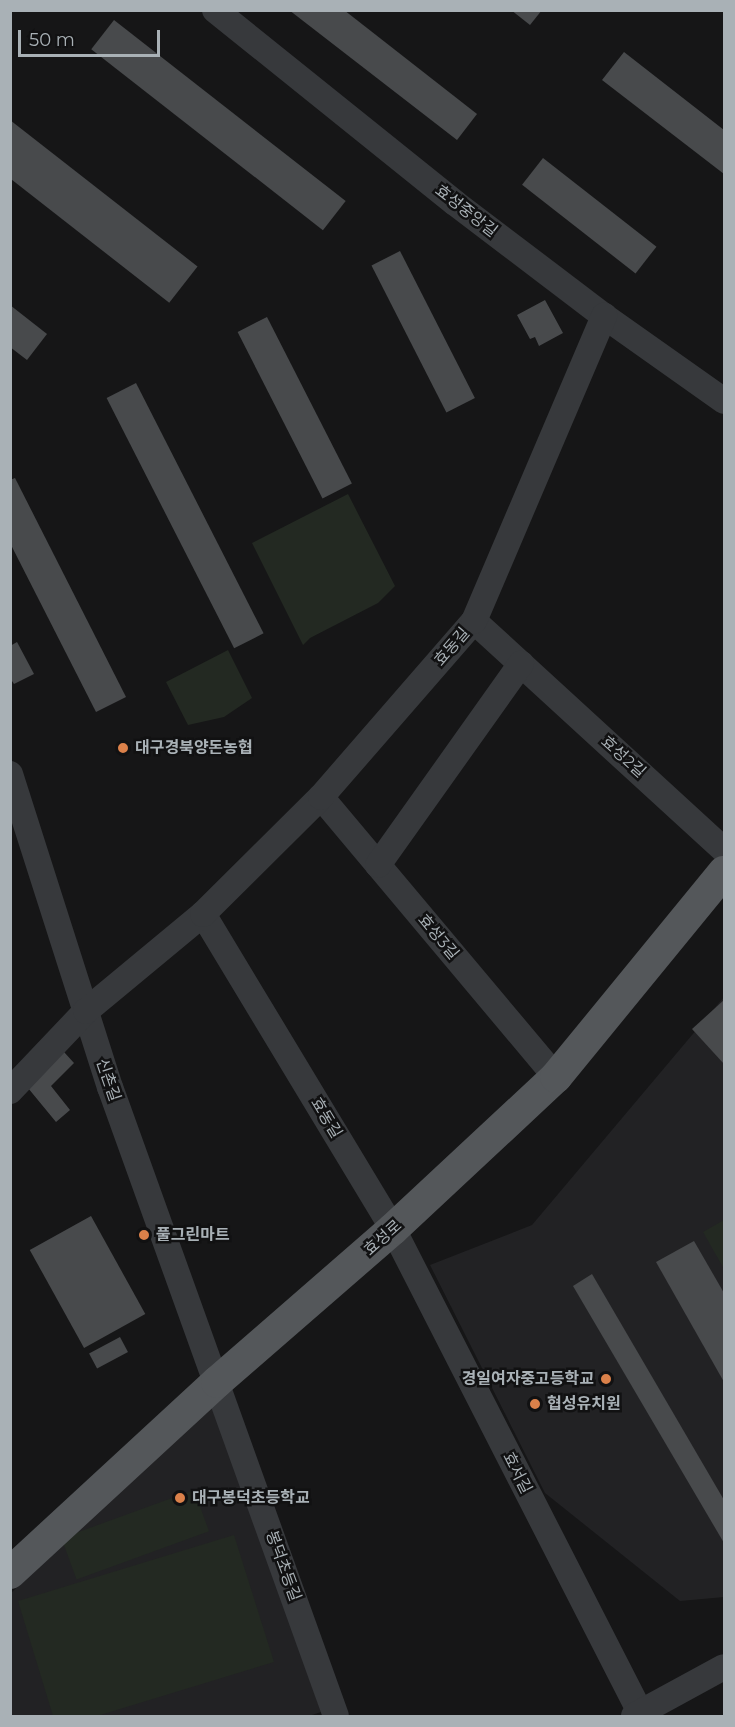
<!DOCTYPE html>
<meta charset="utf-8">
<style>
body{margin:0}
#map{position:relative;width:735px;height:1727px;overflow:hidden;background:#161617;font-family:Montserrat,"Noto Sans KR",sans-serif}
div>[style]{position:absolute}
.built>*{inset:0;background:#222224}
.green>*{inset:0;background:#232922;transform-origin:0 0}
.building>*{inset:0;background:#484a4c;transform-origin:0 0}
.minor>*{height:26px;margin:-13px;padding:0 13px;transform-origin:13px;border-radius:13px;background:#37393c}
.major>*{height:32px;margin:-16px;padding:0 16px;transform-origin:16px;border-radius:16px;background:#54575a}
.dots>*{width:16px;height:16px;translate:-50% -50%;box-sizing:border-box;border:3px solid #111112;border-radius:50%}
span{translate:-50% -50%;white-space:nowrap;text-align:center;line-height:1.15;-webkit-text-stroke:5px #111112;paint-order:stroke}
.street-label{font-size:16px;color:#a9b1b6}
.poi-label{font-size:16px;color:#a9b1b6;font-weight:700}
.left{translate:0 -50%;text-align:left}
.right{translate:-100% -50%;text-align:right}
.frame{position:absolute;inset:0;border:12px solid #a9b1b6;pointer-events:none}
.scale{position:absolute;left:18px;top:30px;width:142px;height:27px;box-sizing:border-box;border:3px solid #a9b1b6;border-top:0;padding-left:8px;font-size:18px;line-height:21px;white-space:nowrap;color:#a9b1b6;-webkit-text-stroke:4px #111112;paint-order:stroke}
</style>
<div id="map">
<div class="built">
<i style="clip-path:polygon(724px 997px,724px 1597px,680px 1601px,545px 1493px,430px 1265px,532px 1225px)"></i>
<i style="clip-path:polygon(214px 1403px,321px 1712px,309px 1716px,11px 1716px,11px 1593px)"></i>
</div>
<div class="green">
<i style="clip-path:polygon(348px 494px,395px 586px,378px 603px,310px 638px,303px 645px,252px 543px)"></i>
<i style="clip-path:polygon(228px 650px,252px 698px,224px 717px,188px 725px,166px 682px)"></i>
<i style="clip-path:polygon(724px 1220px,724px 1269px,703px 1232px)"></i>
<i style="left:194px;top:1490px;width:44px;height:141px;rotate:70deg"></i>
<i style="clip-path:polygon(234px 1535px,274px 1662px,97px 1716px,53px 1716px,18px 1601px)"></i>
</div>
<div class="building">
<i style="clip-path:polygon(289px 10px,344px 10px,477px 114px,457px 140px)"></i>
<i style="clip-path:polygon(511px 10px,542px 10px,530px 25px)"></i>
<i style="left:114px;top:20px;width:294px;height:37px;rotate:38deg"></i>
<i style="clip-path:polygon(624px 52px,724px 130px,724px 174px,602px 80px)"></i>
<i style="left:10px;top:120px;width:238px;height:46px;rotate:38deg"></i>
<i style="left:543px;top:158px;width:144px;height:34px;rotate:38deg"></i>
<i style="left:400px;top:251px;width:165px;height:32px;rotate:63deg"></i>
<i style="clip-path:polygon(545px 300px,563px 333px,539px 346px,535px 337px,530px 339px,517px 315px)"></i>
<i style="clip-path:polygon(10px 305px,47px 334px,27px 360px,10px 347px)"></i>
<i style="left:267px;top:317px;width:187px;height:33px;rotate:63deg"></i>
<i style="left:136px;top:383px;width:281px;height:33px;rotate:63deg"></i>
<i style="clip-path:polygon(15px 478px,126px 697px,96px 712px,10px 543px,10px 480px)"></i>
<i style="clip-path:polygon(17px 642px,34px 674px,14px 684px,10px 678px,10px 646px)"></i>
<i style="clip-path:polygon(724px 1000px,724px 1064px,692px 1029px)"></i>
<i style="clip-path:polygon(64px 1052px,74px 1063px,51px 1086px,70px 1110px,56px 1122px,28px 1088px)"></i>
<i style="left:91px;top:1216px;width:112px;height:70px;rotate:61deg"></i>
<i style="clip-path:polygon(694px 1241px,724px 1293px,724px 1382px,656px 1262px)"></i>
<i style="clip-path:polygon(592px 1274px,724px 1500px,724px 1543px,573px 1286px)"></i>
<i style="left:120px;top:1337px;width:17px;height:35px;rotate:62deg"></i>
</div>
<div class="minor">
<i style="left:215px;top:10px;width:308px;rotate:38.8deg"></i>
<i style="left:455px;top:203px;width:187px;rotate:37.2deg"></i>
<i style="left:604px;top:316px;width:147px;rotate:35.3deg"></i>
<i style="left:474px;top:621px;width:339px;rotate:42.5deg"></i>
<i style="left:10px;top:774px;width:329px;rotate:72.3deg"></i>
<i style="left:110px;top:1087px;width:668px;rotate:70.24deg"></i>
<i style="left:321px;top:797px;width:366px;rotate:50deg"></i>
<i style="left:378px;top:865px;width:247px;rotate:-54.6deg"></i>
<i style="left:203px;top:914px;width:368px;rotate:58.9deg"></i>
<i style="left:393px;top:1229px;width:547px;rotate:62.92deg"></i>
<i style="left:10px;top:1091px;width:110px;rotate:-46.5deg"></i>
<i style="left:86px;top:1011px;width:152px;rotate:-39.7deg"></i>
<i style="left:203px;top:914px;width:166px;rotate:-44.8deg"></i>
<i style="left:321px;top:797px;width:233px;rotate:-49deg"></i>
<i style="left:474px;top:621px;width:332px;rotate:-66.9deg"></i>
<i style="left:634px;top:1716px;width:102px;rotate:-28.6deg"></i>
</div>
<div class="major">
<i style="left:10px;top:1573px;width:282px;rotate:-42.7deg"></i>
<i style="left:217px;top:1382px;width:233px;rotate:-41deg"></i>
<i style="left:393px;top:1229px;width:223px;rotate:-43deg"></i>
<i style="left:556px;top:1077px;width:265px;rotate:-50.7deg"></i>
</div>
<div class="dots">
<i style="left:123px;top:748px;background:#db814a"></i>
<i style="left:144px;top:1235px;background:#db814a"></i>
<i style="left:606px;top:1379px;background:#db814a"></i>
<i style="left:535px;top:1404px;background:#db814a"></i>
<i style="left:180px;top:1498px;background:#db814a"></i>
</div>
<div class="street-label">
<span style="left:466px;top:211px;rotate:38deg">효성중앙길</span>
<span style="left:452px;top:647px;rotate:-49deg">효동길</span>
<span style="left:623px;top:757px;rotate:42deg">효성2길</span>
<span style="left:438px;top:937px;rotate:50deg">효성3길</span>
<span style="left:108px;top:1080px;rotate:71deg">신촌길</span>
<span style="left:326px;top:1118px;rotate:59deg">효동길</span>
<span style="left:383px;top:1238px;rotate:-42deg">효성로</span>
<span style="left:517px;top:1473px;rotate:63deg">효서길</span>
<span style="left:283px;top:1566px;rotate:70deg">봉덕초등길</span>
</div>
<div class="poi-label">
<span class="left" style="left:135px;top:748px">대구경북양돈농협</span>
<span class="left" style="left:156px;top:1235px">풀그린마트</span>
<span class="right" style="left:594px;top:1379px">경일여자중고등학교</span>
<span class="left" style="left:547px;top:1404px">협성유치원</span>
<span class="left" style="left:192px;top:1498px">대구봉덕초등학교</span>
</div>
<div class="frame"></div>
<div class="scale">50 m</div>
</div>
